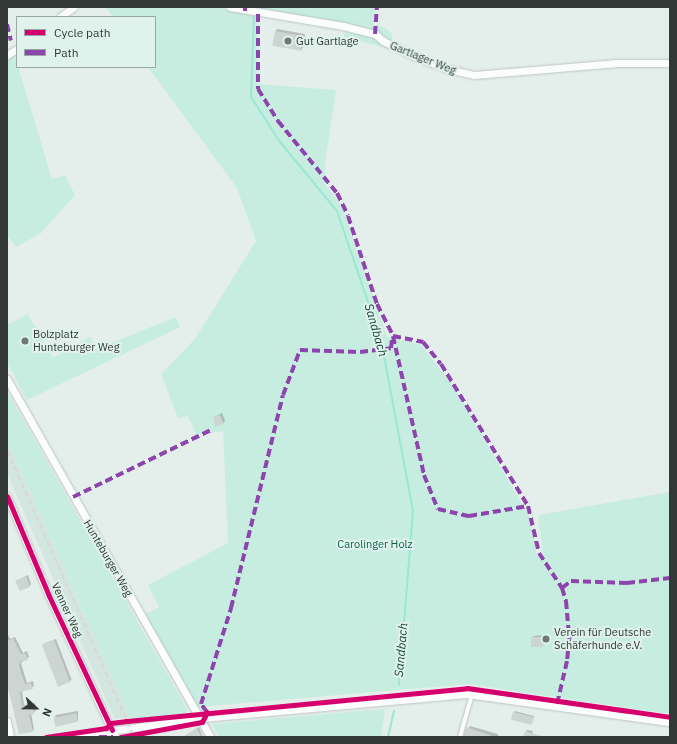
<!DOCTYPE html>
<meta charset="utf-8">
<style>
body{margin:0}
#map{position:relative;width:677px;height:744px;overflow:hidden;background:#e4eeeb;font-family:"IBM Plex Sans",sans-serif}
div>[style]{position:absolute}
.built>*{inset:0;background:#d3e6e0}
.green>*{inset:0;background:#c7ede1}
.shadow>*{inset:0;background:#0003;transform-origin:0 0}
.stream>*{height:2px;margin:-1px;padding:0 1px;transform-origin:1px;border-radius:1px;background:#9ae7d2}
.building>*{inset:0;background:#cdd5d2;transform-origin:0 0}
.roads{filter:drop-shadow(0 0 1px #bec5c2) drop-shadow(0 0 1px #bec5c2)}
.lane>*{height:3.5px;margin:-1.75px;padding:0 1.75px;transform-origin:1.75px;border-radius:1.75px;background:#fbfcfc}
.street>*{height:7px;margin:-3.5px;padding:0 3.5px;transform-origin:3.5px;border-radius:3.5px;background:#fbfcfc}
.rail>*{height:2px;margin-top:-1px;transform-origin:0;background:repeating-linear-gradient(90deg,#d6d9d8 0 6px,transparent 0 9px)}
.quiet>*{height:4px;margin-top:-2px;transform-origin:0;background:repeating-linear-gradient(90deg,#8e44ad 0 8px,transparent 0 12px)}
.cycleway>*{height:5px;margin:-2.5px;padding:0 2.5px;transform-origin:2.5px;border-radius:2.5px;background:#d6006c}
.dots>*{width:11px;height:11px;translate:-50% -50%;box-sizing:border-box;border:2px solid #e0f2ec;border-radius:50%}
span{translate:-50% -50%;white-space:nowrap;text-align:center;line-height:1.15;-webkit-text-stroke:4px #e0f2ec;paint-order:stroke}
.poi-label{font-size:11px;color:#313835}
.left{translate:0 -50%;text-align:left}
.street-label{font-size:11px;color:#313835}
.park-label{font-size:11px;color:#0a6350}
.water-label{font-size:12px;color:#0b3d31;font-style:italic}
.frame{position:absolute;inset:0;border:8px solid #313835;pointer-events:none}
.legend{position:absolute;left:16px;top:16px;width:140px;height:52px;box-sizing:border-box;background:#e0f2ec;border:1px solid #9aa8a3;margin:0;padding:5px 7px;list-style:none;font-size:12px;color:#313835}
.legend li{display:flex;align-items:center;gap:8px;height:20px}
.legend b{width:20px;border:1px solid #9aa8a3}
.north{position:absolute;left:16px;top:688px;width:40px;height:40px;-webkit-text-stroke:3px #e0f2ec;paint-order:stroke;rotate:112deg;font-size:11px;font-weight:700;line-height:16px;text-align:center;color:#313835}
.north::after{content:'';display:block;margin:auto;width:14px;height:18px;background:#313835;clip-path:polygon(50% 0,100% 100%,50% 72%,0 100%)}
</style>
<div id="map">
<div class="built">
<i style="clip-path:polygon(7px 439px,130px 717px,115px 719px,65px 607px,61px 602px,61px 596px,7px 474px)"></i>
</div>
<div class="green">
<i style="clip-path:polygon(106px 7px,217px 7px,257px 17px,257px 84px,336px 90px,325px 164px,325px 184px,342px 206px,387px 337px,422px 345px,458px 394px,530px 518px,537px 556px,543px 556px,538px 515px,670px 492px,670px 714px,468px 684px,198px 707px,143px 616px,159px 607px,148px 585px,228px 543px,223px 431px,197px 435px,188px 416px,178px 418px,161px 374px,195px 339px,256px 241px,237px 188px,148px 67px,155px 67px,155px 17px,113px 17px)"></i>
<i style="clip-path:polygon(249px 7px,375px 7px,373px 31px)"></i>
<i style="clip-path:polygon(377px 24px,391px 32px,394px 50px,344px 37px,345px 28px,374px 36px)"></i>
<i style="clip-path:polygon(14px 53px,52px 179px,65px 175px,75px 195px,41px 233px,16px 247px,7px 235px,7px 58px)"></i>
<i style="clip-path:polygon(28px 314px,53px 358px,90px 337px,96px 349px,176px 317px,180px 327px,27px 400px,7px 363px,7px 325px)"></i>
<i style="clip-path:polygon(7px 391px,187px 709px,186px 713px,143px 720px,130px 717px,7px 439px)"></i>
<i style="clip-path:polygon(385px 709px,381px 737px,219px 737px,212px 724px)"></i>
</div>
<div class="shadow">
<i style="clip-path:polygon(277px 29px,305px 34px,303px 48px,301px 50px,276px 31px)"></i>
<i style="clip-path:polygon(222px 413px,225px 421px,223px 423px,214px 417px)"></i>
<i style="clip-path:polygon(28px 575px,31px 584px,30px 586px,16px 581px)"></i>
<i style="clip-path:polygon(7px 633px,10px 639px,15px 637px,23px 653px,27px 651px,29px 657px,21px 663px,27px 683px,33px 681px,34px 686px,22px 691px,24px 705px,35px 703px,36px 711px,31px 713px,34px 729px,32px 731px,7px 683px)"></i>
<i style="clip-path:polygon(545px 635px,544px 645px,532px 638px,534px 636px)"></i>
<i style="left:56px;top:639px;width:44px;height:14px;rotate:69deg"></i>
<i style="clip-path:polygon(78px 711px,78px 721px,54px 717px,56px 715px)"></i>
<i style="clip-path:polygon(515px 711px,534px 716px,532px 723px,530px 724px,514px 712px)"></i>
<i style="clip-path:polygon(470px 726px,498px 734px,498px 737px,464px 737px)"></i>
<i style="clip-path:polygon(199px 727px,203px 737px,187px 737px,188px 734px)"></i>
<i style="clip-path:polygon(527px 730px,533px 731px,532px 737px,524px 737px)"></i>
</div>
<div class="stream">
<i style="left:254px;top:13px;width:84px;rotate:92deg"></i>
<i style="left:251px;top:97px;width:54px;rotate:57.2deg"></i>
<i style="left:280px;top:142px;width:89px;rotate:50.4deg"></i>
<i style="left:337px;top:211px;width:136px;rotate:71.2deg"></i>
<i style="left:381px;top:340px;width:174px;rotate:79.4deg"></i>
<i style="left:413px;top:511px;width:174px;rotate:94.6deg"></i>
<i style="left:388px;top:737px;width:27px;rotate:-77deg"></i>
</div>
<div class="building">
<i style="left:275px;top:31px;width:29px;height:15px;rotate:10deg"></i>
<i style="clip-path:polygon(220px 415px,224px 424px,215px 427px,213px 417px)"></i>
<i style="clip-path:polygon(26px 576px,30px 587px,20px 591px,15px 581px)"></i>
<i style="left:531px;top:637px;width:13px;height:10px"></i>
<i style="clip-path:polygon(13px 638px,21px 654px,25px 653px,28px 660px,20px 662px,19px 666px,25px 684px,31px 683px,33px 689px,20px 692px,22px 706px,33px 705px,34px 714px,29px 715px,33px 732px,19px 734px,7px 684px,7px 641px)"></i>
<i style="left:54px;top:640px;width:45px;height:13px;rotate:69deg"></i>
<i style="left:513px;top:712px;width:21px;height:8px;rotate:14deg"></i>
<i style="left:76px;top:713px;width:9px;height:23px;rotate:77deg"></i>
<i style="clip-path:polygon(466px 727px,492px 736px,492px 737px,463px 737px)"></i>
<i style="clip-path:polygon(196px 728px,202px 737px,183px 737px)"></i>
<i style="clip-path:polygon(525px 731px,541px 736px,541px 737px,523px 737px)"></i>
</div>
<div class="roads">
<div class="lane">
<i style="left:460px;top:737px;width:44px;rotate:-74.1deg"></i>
</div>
<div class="street">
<i style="left:230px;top:7px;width:115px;rotate:9.5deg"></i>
<i style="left:343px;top:26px;width:33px;rotate:14deg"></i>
<i style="left:375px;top:34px;width:11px;rotate:41deg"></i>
<i style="left:383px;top:41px;width:34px;rotate:26deg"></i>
<i style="left:414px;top:56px;width:36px;rotate:21deg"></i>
<i style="left:448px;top:69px;width:27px;rotate:13deg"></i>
<i style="left:474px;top:75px;width:144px;rotate:-4.8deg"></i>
<i style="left:617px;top:63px;width:53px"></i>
<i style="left:60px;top:17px;width:17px;rotate:-36deg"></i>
<i style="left:7px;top:55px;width:12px;rotate:-31deg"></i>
<i style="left:7px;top:379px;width:412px;rotate:60.4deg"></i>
<i style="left:7px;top:496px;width:108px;rotate:67.2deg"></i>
<i style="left:49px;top:596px;width:156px;rotate:64.9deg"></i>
<i style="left:7px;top:721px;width:16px;rotate:79deg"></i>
<i style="left:68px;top:737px;width:135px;rotate:-8.1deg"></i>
<i style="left:202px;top:718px;width:266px;rotate:-5.2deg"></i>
<i style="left:467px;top:694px;width:205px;rotate:7.9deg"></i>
</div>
</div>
<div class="rail">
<i style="left:7px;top:450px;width:314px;rotate:66.1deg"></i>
</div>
<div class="quiet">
<i style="left:245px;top:7px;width:4px;rotate:90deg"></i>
<i style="left:258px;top:14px;width:75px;rotate:90deg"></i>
<i style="left:258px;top:89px;width:38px;rotate:58deg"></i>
<i style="left:278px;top:121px;width:93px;rotate:50.7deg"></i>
<i style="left:337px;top:193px;width:25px;rotate:64deg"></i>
<i style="left:348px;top:216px;width:93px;rotate:71.8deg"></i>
<i style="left:377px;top:304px;width:36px;rotate:63deg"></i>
<i style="left:393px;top:336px;width:142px;rotate:77.4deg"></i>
<i style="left:424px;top:475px;width:37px;rotate:68deg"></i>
<i style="left:438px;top:509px;width:32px;rotate:13deg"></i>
<i style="left:469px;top:516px;width:60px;rotate:-9.6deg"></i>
<i style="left:7px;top:24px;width:17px;rotate:77deg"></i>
<i style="left:375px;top:34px;width:27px;rotate:-86deg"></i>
<i style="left:393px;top:336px;width:31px;rotate:11deg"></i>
<i style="left:423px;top:342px;width:28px;rotate:51deg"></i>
<i style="left:441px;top:364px;width:167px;rotate:58.5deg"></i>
<i style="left:528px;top:506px;width:48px;rotate:76.8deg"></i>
<i style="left:539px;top:553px;width:42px;rotate:56.7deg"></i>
<i style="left:562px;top:588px;width:14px;rotate:73deg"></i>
<i style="left:566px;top:601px;width:38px;rotate:85deg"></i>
<i style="left:569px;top:639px;width:22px;rotate:95deg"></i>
<i style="left:567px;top:661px;width:44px;rotate:103.1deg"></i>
<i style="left:73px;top:497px;width:153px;rotate:-25.9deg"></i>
<i style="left:562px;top:588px;width:11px;rotate:-38deg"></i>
<i style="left:571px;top:581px;width:56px;rotate:2deg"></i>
<i style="left:627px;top:583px;width:43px;rotate:-6.6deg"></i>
<i style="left:206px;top:715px;width:3px;rotate:-72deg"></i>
<i style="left:207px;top:712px;width:10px;rotate:-127deg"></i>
<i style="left:201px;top:704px;width:101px;rotate:-72.6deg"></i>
<i style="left:231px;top:608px;width:219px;rotate:-76.3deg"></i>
<i style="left:283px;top:395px;width:48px;rotate:-69.3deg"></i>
<i style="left:300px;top:350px;width:60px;rotate:1.9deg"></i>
<i style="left:360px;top:352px;width:31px;rotate:-7deg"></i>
<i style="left:391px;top:348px;width:8px;rotate:-83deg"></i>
<i style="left:99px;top:737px;width:14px"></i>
</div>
<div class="cycleway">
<i style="left:7px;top:496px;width:108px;rotate:67.2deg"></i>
<i style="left:49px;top:596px;width:148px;rotate:64.8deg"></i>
<i style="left:46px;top:737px;width:61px;rotate:-8.5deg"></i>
<i style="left:106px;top:728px;width:7px;rotate:-45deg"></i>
<i style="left:111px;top:723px;width:16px;rotate:-7deg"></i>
<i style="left:127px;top:721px;width:342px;rotate:-5.5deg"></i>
<i style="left:467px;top:688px;width:205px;rotate:8.1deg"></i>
<i style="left:121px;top:737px;width:82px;rotate:-10.5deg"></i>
<i style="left:202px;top:722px;width:11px;rotate:-63deg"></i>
</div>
<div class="dots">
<i style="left:288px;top:41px;background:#707875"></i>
<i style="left:25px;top:341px;background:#707875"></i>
<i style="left:546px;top:639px;background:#707875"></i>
</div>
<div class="poi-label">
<span class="left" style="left:296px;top:41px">Gut Gartlage</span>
<span class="left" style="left:33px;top:341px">Bolzplatz<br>Hunteburger Weg</span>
<span class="left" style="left:554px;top:639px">Verein für Deutsche<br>Schäferhunde e.V.</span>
</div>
<div class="street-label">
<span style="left:423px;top:58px;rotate:22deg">Gartlager Weg</span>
<span style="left:108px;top:558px;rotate:60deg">Hunteburger Weg</span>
<span style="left:67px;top:610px;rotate:65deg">Venner Weg</span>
</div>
<div class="park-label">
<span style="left:375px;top:544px">Carolinger Holz</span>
</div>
<div class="water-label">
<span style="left:376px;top:330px;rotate:74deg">Sandbach</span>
<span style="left:401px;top:650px;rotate:-85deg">Sandbach</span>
</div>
<div class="frame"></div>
<ul class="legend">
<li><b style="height:5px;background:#d6006c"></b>Cycle path</li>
<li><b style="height:5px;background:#8e44ad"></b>Path</li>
</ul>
<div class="north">N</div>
</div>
